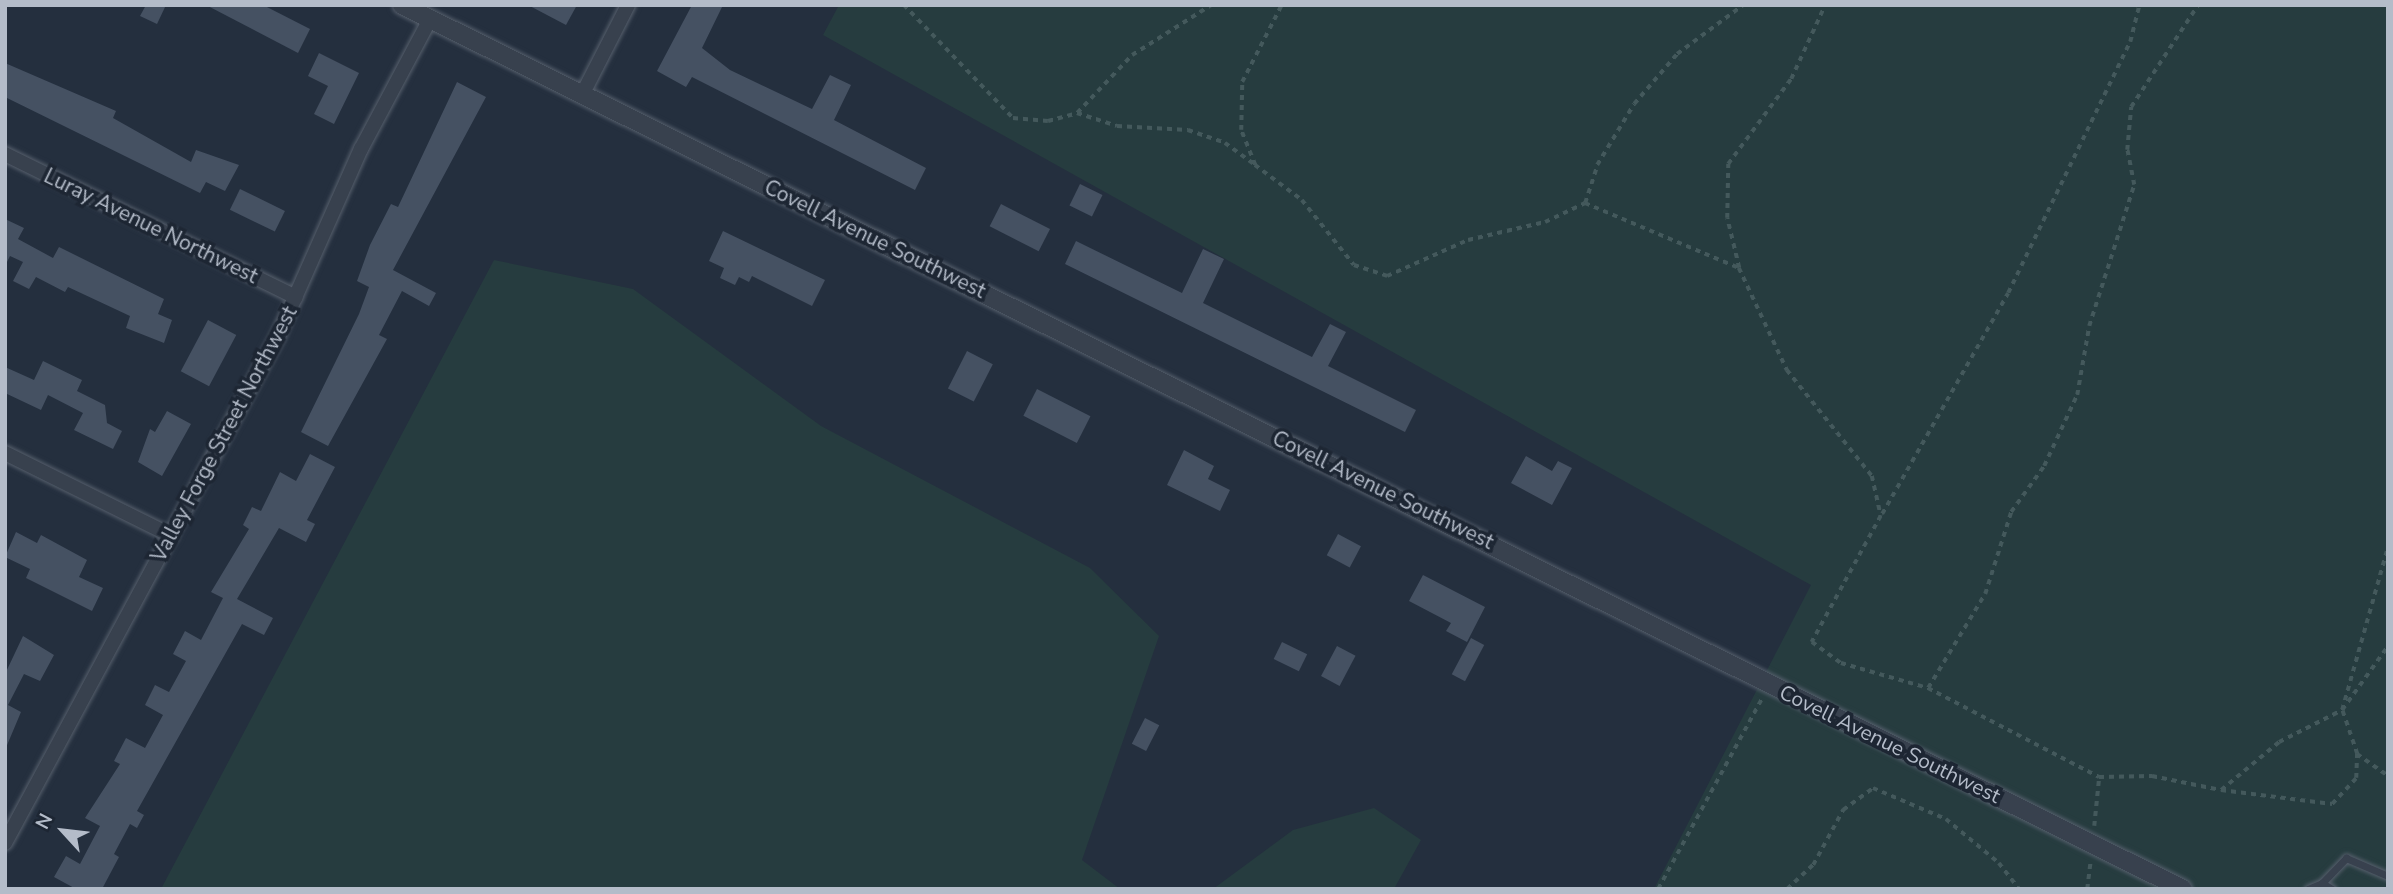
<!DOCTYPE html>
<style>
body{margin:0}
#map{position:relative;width:2393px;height:894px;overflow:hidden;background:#242f3e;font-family:"Nunito Sans",sans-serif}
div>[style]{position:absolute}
.green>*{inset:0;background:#263c3f}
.building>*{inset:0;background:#455162;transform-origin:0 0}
.path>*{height:3.5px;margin-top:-1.75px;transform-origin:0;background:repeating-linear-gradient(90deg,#44595c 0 5px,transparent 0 10px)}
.roads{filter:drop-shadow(0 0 2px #565f6c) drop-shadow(0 0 2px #565f6c)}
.service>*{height:7px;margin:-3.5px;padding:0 3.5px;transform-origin:3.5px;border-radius:3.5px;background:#38414e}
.minor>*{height:14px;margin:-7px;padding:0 7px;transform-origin:7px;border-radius:7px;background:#38414e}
.tertiary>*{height:18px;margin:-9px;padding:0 9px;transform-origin:9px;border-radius:9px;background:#38414e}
span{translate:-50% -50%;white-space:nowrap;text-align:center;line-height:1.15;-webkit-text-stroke:7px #1d2633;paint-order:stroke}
.street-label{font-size:21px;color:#b4bcc9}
.frame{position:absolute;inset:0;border:7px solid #b4bcc9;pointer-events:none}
.north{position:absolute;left:28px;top:796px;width:70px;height:70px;-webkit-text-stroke:5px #1d2633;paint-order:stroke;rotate:297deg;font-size:19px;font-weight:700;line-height:28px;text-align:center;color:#b4bcc9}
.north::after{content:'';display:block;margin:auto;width:24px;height:32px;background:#b4bcc9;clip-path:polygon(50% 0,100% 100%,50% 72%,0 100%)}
</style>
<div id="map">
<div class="green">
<i style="clip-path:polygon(839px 5px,2388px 5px,2388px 889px,1654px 889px,1811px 585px,823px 35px)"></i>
<i style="clip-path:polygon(494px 260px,633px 289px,821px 426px,1090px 568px,1159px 636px,1082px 860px,1120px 889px,161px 889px)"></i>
<i style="clip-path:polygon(1374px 808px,1421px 840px,1394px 889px,1213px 889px,1293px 830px)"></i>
</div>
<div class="building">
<i style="clip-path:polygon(146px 5px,166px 5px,157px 24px,140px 16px)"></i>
<i style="clip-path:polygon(206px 5px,263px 5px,310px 29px,298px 53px)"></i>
<i style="clip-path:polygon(528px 5px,577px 5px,566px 25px)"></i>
<i style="clip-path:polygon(692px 5px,723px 5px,702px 48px,730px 70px,812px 109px,830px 75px,851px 85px,834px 120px,926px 168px,915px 190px,692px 77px,686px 87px,657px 71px)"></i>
<i style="clip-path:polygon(319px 53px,359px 73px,334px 124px,314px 114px,328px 86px,308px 76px)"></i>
<i style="clip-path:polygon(5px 63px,116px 111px,113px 118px,191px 162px,196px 150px,239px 165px,225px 191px,206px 182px,200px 193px,5px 97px)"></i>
<i style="clip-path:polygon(457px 82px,486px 97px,393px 270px,436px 293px,429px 306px,402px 291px,379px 335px,387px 339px,328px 446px,301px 432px,359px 314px,369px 287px,357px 281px,370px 245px,391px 204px,398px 207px)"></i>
<i style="left:1080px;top:184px;width:25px;height:24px;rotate:26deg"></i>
<i style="left:240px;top:189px;width:50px;height:23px;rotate:26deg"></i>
<i style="left:1001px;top:204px;width:55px;height:25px;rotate:27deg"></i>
<i style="clip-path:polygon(5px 219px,24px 228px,18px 239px,53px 258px,59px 247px,164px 299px,158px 314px,172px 320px,164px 343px,126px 328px,130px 316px,68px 287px,65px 292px,36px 277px,29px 289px,13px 281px,23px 262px,10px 256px,5px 266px)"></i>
<i style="clip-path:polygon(723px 231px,825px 280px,812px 306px,752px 276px,749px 282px,739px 277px,735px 285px,720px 278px,724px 268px,709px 261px)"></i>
<i style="clip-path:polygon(1076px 241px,1182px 293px,1203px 249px,1224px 259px,1203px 303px,1312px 357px,1330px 324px,1346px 332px,1328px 366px,1416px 410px,1405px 432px,1065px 264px)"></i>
<i style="left:208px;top:320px;width:32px;height:58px;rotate:28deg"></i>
<i style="left:967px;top:351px;width:29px;height:42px;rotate:27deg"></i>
<i style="clip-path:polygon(43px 361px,82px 380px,77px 391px,105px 405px,107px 423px,122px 431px,113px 449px,74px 430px,83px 413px,48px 395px,41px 410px,5px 393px,5px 367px,34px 380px)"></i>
<i style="left:1037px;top:389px;width:60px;height:30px;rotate:27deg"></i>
<i style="clip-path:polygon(167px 411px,191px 424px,162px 476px,138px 462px,150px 429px,155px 432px)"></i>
<i style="clip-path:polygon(1184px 450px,1214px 466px,1208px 479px,1230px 490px,1220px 511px,1167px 485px)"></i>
<i style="clip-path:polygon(310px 454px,335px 467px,307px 520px,315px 524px,306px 542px,279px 528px,237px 599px,273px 618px,264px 635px,242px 624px,137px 811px,144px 815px,137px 828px,130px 824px,114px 854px,119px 857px,102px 889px,76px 889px,54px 877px,66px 856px,80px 864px,100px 826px,85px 818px,120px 764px,114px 761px,126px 738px,145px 748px,163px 715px,145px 705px,155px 685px,169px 692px,186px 661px,173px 654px,185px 631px,201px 640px,223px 598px,211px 592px,249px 529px,243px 525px,252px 507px,261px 511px,280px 472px,296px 481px)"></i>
<i style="clip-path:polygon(1526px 456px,1552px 471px,1558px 461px,1572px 468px,1552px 505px,1511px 483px)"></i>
<i style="clip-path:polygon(16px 532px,37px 543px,41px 535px,87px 560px,79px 577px,103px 588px,92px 611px,26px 578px,30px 569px,5px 557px)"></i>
<i style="left:1338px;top:534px;width:26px;height:24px;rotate:28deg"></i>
<i style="clip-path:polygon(1423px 575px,1485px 607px,1467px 642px,1446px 631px,1451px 623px,1409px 601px)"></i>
<i style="clip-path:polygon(23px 636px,54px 655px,40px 681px,24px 674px,8px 705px,21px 712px,5px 750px,5px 674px)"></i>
<i style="left:1471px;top:638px;width:15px;height:41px;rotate:28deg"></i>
<i style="left:1282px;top:642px;width:28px;height:19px;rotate:26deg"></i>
<i style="left:1337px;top:646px;width:21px;height:34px;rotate:28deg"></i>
<i style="left:1145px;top:718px;width:16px;height:29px;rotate:27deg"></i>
</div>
<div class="path">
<i style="left:904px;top:5px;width:157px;rotate:46deg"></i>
<i style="left:1013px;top:118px;width:35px;rotate:5deg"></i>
<i style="left:1048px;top:121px;width:30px;rotate:-15deg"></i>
<i style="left:1077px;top:113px;width:80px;rotate:-46.5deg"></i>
<i style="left:1132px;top:55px;width:93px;rotate:-32.3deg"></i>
<i style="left:1077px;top:113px;width:42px;rotate:18deg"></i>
<i style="left:1117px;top:126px;width:71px;rotate:3.2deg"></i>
<i style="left:1188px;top:130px;width:39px;rotate:19deg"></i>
<i style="left:1225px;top:143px;width:37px;rotate:36deg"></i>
<i style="left:1255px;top:165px;width:38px;rotate:-112deg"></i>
<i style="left:1241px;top:130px;width:48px;rotate:-88.8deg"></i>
<i style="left:1242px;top:82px;width:85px;rotate:-62.8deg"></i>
<i style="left:1255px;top:165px;width:59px;rotate:36.7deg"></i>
<i style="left:1302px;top:200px;width:83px;rotate:51.3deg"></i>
<i style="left:1354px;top:265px;width:35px;rotate:18deg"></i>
<i style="left:1387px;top:276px;width:89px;rotate:-24deg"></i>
<i style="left:1468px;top:240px;width:79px;rotate:-13.2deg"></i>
<i style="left:1545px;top:222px;width:44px;rotate:-25.4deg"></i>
<i style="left:1585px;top:203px;width:40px;rotate:-72deg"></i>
<i style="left:1597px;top:165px;width:71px;rotate:-58.8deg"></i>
<i style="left:1634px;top:104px;width:66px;rotate:-49.3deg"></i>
<i style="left:1677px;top:54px;width:82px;rotate:-36.6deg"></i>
<i style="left:1585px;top:203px;width:167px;rotate:22.9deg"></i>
<i style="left:1739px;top:268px;width:51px;rotate:-103.5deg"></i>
<i style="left:1727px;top:218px;width:54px;rotate:-88.9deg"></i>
<i style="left:1728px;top:164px;width:106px;rotate:-53.5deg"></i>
<i style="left:1791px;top:79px;width:81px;rotate:-65.3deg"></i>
<i style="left:1739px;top:268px;width:113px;rotate:64.8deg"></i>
<i style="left:1787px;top:370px;width:136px;rotate:51.3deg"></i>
<i style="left:1872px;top:476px;width:41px;rotate:77.3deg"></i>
<i style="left:1881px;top:516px;width:144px;rotate:118.7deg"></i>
<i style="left:1812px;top:642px;width:36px;rotate:36deg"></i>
<i style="left:1841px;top:663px;width:91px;rotate:16deg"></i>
<i style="left:1928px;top:688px;width:110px;rotate:-58.8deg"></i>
<i style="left:1985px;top:594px;width:86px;rotate:-72.4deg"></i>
<i style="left:2011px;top:512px;width:57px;rotate:-54.3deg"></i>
<i style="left:2044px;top:466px;width:78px;rotate:-65.1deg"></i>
<i style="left:2077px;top:395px;width:70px;rotate:-80.1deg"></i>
<i style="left:2089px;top:326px;width:148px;rotate:-72.3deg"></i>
<i style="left:2134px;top:185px;width:36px;rotate:-101deg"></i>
<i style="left:2127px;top:150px;width:43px;rotate:-84.7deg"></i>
<i style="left:2131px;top:107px;width:122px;rotate:-56.7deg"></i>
<i style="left:1882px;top:514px;width:254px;rotate:-60.3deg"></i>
<i style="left:2008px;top:293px;width:279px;rotate:-64.1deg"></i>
<i style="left:2130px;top:42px;width:38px;rotate:-76deg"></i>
<i style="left:1928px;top:688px;width:193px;rotate:27.5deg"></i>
<i style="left:2099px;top:777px;width:53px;rotate:-1.1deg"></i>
<i style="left:2152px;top:776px;width:70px;rotate:11.5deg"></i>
<i style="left:2221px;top:790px;width:75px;rotate:-39.6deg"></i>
<i style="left:2279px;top:742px;width:71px;rotate:-26.9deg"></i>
<i style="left:2342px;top:710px;width:170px;rotate:-74.3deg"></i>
<i style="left:2357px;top:754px;width:46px;rotate:-108.8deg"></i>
<i style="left:2342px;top:710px;width:79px;rotate:-54.3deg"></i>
<i style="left:2221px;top:790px;width:112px;rotate:7.2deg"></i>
<i style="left:2332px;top:804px;width:35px;rotate:-47deg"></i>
<i style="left:2356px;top:778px;width:24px;rotate:-88deg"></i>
<i style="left:2357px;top:754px;width:38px;rotate:35deg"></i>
<i style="left:2094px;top:826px;width:49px;rotate:-84.2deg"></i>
<i style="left:1658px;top:889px;width:217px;rotate:-61.4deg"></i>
<i style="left:1787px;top:889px;width:35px;rotate:-43deg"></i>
<i style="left:1813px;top:865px;width:63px;rotate:-61.4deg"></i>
<i style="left:1843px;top:810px;width:37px;rotate:-36deg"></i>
<i style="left:1873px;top:788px;width:79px;rotate:23deg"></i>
<i style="left:1946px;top:819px;width:69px;rotate:39.7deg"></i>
<i style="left:1999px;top:863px;width:33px;rotate:52deg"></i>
<i style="left:2087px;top:889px;width:26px;rotate:-83deg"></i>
</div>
<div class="roads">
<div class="service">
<i style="left:2322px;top:883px;width:35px;rotate:-46deg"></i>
<i style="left:2346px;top:858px;width:46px;rotate:23.2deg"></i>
<i style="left:2308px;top:889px;width:15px;rotate:-23deg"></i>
<i style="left:2322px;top:883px;width:12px;rotate:31deg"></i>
</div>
<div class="minor">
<i style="left:582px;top:95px;width:101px;rotate:-62.9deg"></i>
<i style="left:5px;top:154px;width:324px;rotate:26.2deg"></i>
<i style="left:5px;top:453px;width:186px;rotate:26.4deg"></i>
<i style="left:5px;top:843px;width:576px;rotate:-61.7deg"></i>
<i style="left:278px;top:336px;width:205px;rotate:-66.1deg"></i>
<i style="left:361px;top:149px;width:147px;rotate:-62deg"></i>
</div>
<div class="tertiary">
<i style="left:402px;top:5px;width:1988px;rotate:26.4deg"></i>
</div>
</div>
<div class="street-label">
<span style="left:151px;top:226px;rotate:26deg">Luray Avenue Northwest</span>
<span style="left:875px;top:239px;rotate:26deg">Covell Avenue Southwest</span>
<span style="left:224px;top:434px;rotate:-62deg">Valley Forge Street Northwest</span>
<span style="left:1383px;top:490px;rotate:26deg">Covell Avenue Southwest</span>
<span style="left:1890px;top:744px;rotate:26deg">Covell Avenue Southwest</span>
</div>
<div class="frame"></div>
<div class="north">N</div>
</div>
